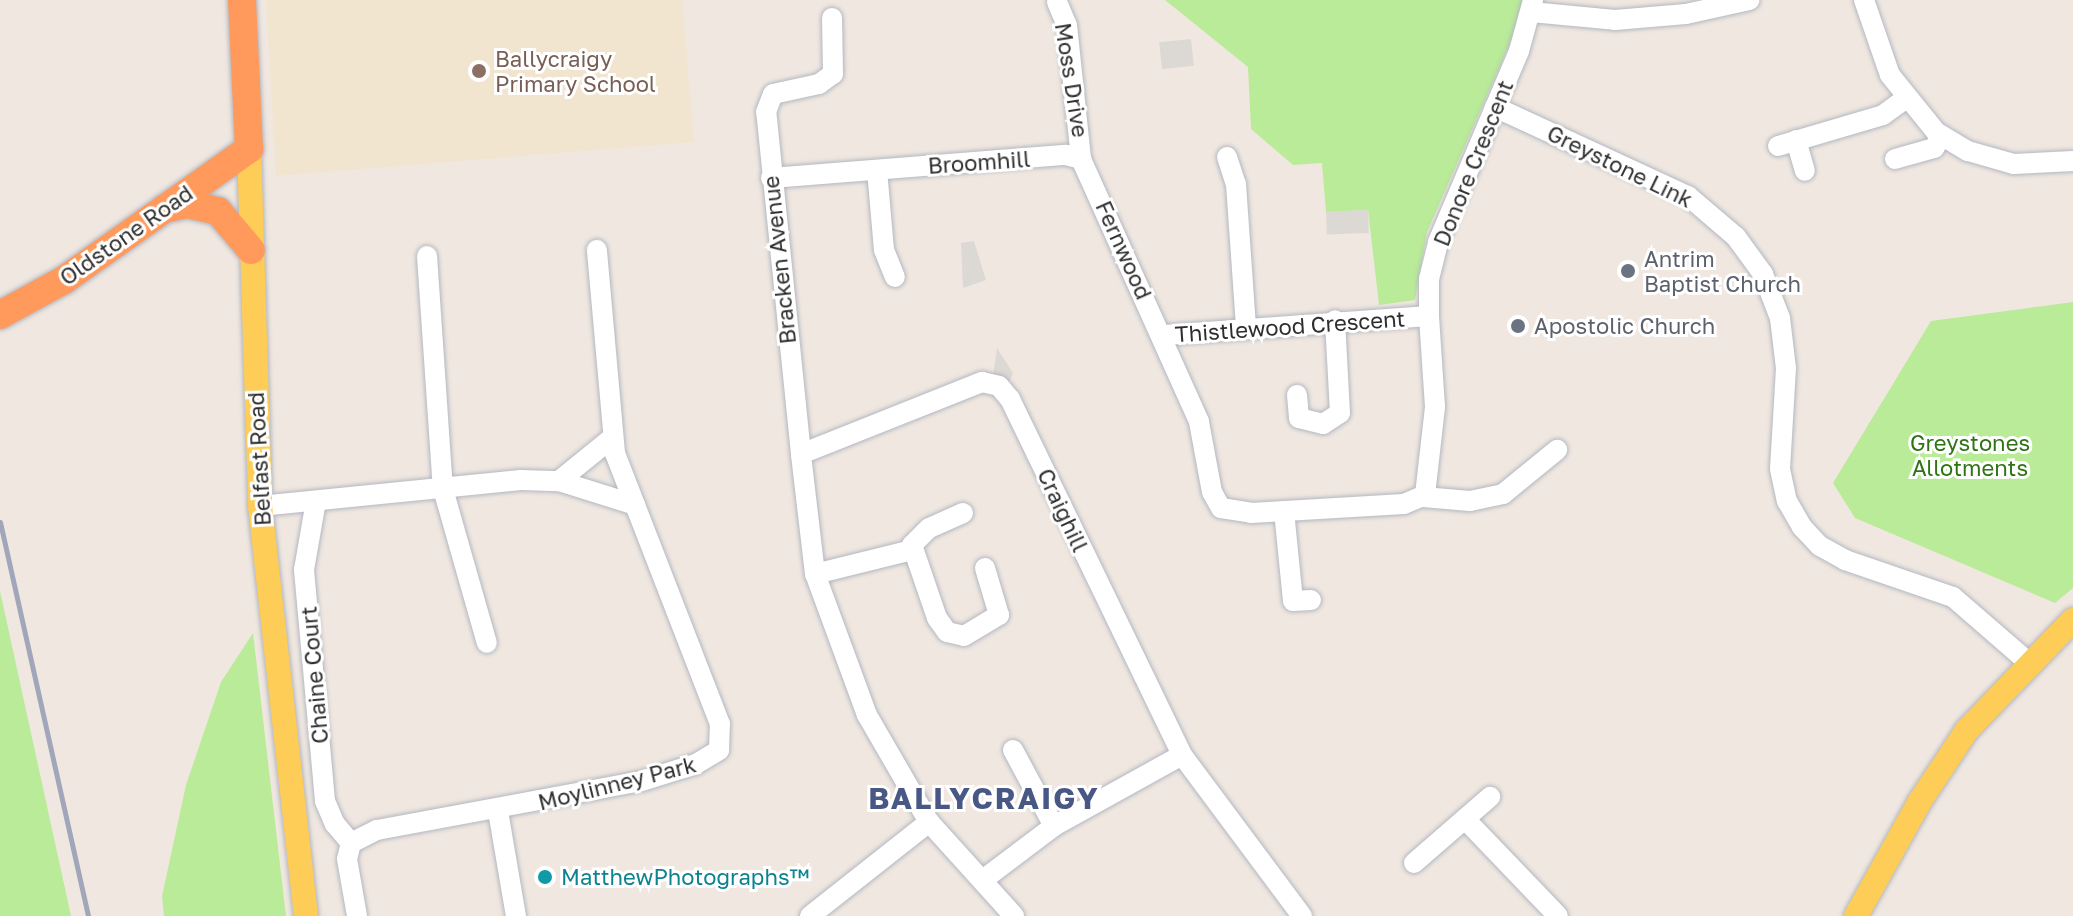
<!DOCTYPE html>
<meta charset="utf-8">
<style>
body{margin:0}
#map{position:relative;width:2073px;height:916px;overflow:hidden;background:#f0e8e0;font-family:"Golos Text",sans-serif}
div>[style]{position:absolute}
.education>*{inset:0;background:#f2e5cf}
.green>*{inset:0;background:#b9eb98}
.plaza>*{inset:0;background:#dcd8d3;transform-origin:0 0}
.roads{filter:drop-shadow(0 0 2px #b4b7c2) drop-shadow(0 0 2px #b4b7c2)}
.minor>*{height:20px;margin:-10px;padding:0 10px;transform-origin:10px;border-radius:10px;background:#fff}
.major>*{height:24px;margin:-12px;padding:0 12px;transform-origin:12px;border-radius:12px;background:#fdcd58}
.highway>*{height:28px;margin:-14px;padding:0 14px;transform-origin:14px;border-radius:14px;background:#ff9a5c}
.rail>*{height:5px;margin:-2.5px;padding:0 2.5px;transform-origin:2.5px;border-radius:2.5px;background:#a1a6ba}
.dots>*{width:22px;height:22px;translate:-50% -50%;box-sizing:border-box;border:4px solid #fff;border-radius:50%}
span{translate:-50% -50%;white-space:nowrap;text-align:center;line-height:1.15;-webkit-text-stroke:6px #fff;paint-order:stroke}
.education-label{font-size:22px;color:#785e54}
.left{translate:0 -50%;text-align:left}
.street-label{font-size:22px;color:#2e2e2e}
.worship-label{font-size:22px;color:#5b616d}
.park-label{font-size:22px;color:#2e7415}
.culture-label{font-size:22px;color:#0d838f}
.district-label{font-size:30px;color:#495784;font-weight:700;letter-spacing:2px}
</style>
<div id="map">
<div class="education">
<i style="clip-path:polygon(266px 0,682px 0,694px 142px,276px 176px)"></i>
</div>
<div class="green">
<i style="clip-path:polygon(1165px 0,1523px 0,1522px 16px,1427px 232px,1415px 300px,1379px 305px,1368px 210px,1326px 212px,1322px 163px,1293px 165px,1251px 129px,1248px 67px)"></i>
<i style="clip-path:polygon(2073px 302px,2073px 588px,2055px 603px,1855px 518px,1833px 483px,1931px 321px)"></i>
<i style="clip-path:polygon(0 591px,71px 916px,0 916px)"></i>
<i style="clip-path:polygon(253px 633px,286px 916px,164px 916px,162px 896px,186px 785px,221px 682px)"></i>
</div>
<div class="plaza">
<i style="left:1191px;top:39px;width:27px;height:32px;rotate:84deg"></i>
<i style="left:1368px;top:210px;width:23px;height:42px;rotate:88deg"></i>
<i style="clip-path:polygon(974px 241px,986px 280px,963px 288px,961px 243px)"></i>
<i style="clip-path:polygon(997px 348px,1013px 373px,1005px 391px,992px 383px)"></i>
</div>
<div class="roads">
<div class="minor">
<i style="left:1864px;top:0;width:79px;rotate:70.9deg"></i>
<i style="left:1890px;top:75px;width:73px;rotate:51.1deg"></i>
<i style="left:1936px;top:132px;width:37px;rotate:31deg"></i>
<i style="left:1968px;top:151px;width:48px;rotate:15.8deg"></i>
<i style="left:2014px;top:164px;width:59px;rotate:-2.9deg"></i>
<i style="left:1057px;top:2px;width:25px;rotate:67deg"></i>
<i style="left:1067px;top:25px;width:135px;rotate:84deg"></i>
<i style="left:1531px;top:12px;width:84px;rotate:5.4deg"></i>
<i style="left:1615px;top:20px;width:71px;rotate:-4.8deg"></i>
<i style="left:1686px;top:14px;width:65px;rotate:-12.5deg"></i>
<i style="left:1495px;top:107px;width:213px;rotate:24.8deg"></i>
<i style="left:1688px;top:196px;width:63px;rotate:40.5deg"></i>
<i style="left:1736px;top:237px;width:46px;rotate:53.9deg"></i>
<i style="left:1763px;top:274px;width:47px;rotate:68.9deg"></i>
<i style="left:1780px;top:318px;width:50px;rotate:83.2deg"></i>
<i style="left:1786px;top:368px;width:101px;rotate:93.4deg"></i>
<i style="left:1780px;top:469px;width:33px;rotate:78deg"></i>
<i style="left:1787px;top:501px;width:30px;rotate:60deg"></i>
<i style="left:1802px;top:527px;width:26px;rotate:47deg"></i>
<i style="left:1820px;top:546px;width:29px;rotate:29deg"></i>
<i style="left:1845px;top:560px;width:114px;rotate:18.9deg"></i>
<i style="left:1953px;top:597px;width:99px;rotate:40.9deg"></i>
<i style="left:1796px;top:140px;width:32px;rotate:74deg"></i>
<i style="left:1778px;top:146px;width:109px;rotate:-16.4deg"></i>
<i style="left:1883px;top:115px;width:27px;rotate:-36deg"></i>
<i style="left:1227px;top:157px;width:28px;rotate:72deg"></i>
<i style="left:1236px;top:184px;width:142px;rotate:86deg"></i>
<i style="left:1081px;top:159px;width:288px;rotate:65.8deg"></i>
<i style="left:1199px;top:422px;width:71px;rotate:79.5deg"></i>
<i style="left:1212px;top:492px;width:18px;rotate:61deg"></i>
<i style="left:1221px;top:508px;width:30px;rotate:9deg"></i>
<i style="left:1251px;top:513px;width:153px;rotate:-3.4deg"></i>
<i style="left:1404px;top:504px;width:23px;rotate:-23deg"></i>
<i style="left:1425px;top:495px;width:89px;rotate:-83.5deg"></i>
<i style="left:1435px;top:407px;width:91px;rotate:-93.8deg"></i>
<i style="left:1429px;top:316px;width:268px;rotate:175.9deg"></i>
<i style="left:1895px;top:159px;width:41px;rotate:-15.8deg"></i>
<i style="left:1934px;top:148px;width:14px;rotate:-56deg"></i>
<i style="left:877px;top:170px;width:80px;rotate:85deg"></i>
<i style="left:884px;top:250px;width:29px;rotate:68deg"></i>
<i style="left:771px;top:178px;width:296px;rotate:-4.5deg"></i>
<i style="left:1066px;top:155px;width:16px;rotate:15deg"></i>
<i style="left:427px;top:256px;width:234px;rotate:86.1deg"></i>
<i style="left:443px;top:489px;width:160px;rotate:74.1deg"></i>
<i style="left:1429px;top:316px;width:37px;rotate:-90deg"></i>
<i style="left:1429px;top:279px;width:38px;rotate:-76deg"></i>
<i style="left:1438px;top:242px;width:207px;rotate:-67deg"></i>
<i style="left:1519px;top:51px;width:53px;rotate:-74.6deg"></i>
<i style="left:1297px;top:395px;width:23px;rotate:85deg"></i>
<i style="left:1299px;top:418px;width:25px;rotate:14deg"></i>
<i style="left:1323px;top:424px;width:20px;rotate:-33deg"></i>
<i style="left:1340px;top:413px;width:93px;rotate:-93.1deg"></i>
<i style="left:801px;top:454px;width:344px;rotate:-95.8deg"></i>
<i style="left:766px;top:112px;width:19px;rotate:-69deg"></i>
<i style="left:773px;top:94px;width:47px;rotate:-12.3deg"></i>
<i style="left:819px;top:84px;width:17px;rotate:-36deg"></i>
<i style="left:833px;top:74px;width:56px;rotate:-91deg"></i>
<i style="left:559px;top:481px;width:68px;rotate:-39.1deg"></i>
<i style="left:1423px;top:497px;width:47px;rotate:4.9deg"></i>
<i style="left:1470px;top:501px;width:34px;rotate:-12deg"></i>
<i style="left:1503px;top:494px;width:70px;rotate:-39.2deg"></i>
<i style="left:316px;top:501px;width:70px;rotate:99.9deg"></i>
<i style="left:304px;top:570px;width:232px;rotate:84.8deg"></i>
<i style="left:325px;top:801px;width:25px;rotate:67deg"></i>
<i style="left:335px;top:824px;width:25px;rotate:50deg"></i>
<i style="left:260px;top:506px;width:262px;rotate:-5.7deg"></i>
<i style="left:521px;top:480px;width:38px;rotate:2deg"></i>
<i style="left:559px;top:481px;width:80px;rotate:17.5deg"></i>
<i style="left:1284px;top:511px;width:90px;rotate:84.3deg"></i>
<i style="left:1293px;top:601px;width:18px;rotate:-3deg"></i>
<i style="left:963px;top:513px;width:37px;rotate:156deg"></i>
<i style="left:929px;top:528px;width:24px;rotate:135deg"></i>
<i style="left:912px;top:545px;width:77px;rotate:71.1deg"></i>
<i style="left:937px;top:618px;width:17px;rotate:54deg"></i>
<i style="left:947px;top:632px;width:17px;rotate:13deg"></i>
<i style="left:964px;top:636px;width:41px;rotate:-31deg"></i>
<i style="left:999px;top:615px;width:49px;rotate:-106.6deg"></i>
<i style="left:815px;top:574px;width:100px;rotate:-13.9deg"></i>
<i style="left:1013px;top:750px;width:86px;rotate:61.7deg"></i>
<i style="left:498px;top:811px;width:107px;rotate:80.3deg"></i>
<i style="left:1465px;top:819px;width:134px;rotate:46.2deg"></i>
<i style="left:351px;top:843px;width:29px;rotate:-27deg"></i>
<i style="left:377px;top:830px;width:269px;rotate:-10.5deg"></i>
<i style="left:642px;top:781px;width:57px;rotate:-17.5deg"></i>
<i style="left:696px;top:764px;width:27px;rotate:-31deg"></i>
<i style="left:719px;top:750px;width:26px;rotate:-88deg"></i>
<i style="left:720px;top:724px;width:291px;rotate:-111.2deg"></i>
<i style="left:615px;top:453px;width:204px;rotate:-95.1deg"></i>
<i style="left:351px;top:843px;width:16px;rotate:104deg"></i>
<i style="left:347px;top:859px;width:58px;rotate:80deg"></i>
<i style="left:1414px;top:863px;width:101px;rotate:-41deg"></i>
<i style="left:984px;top:879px;width:88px;rotate:-37.1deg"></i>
<i style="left:1054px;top:826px;width:146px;rotate:-29deg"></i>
<i style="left:810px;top:916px;width:152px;rotate:-38.3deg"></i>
<i style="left:1014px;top:916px;width:127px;rotate:-132.1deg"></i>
<i style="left:929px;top:822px;width:124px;rotate:-120.1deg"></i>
<i style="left:867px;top:715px;width:150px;rotate:-110.2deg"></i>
<i style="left:815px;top:574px;width:121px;rotate:-96.7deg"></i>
<i style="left:801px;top:454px;width:195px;rotate:-21.7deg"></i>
<i style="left:982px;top:382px;width:17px;rotate:13deg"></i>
<i style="left:999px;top:386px;width:17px;rotate:50deg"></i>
<i style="left:1010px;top:399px;width:395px;rotate:64.2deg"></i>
<i style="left:1182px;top:755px;width:201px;rotate:53.3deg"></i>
</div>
<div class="major">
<i style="left:249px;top:149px;width:357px;rotate:88.2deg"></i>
<i style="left:260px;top:506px;width:413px;rotate:83.6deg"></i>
<i style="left:1856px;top:916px;width:132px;rotate:-60.9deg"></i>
<i style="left:1920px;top:801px;width:85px;rotate:-56.5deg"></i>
<i style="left:1967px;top:730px;width:153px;rotate:-46.1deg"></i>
</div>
<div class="highway">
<i style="left:164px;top:209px;width:24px;rotate:-12deg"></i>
<i style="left:187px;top:204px;width:32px;rotate:13deg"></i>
<i style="left:218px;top:211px;width:51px;rotate:49.8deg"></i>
<i style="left:0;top:315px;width:73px;rotate:-28.7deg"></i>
<i style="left:64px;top:280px;width:227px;rotate:-35.3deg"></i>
<i style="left:249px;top:149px;width:149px;rotate:-92.7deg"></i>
</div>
</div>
<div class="rail">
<i style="left:0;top:522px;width:404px;rotate:77.4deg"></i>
</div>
<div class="dots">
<i style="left:479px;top:71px;background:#8d6e63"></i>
<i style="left:1628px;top:271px;background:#6b7280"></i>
<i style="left:1518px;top:326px;background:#6b7280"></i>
<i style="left:545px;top:877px;background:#0f9aa8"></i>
</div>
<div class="education-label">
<span class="left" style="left:495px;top:71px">Ballycraigy<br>Primary School</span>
</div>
<div class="street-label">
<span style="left:1072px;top:80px;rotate:81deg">Moss Drive</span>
<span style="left:979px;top:162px;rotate:-4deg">Broomhill</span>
<span style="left:1473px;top:163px;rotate:-68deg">Donore Crescent</span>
<span style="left:1620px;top:166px;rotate:26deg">Greystone Link</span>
<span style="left:126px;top:235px;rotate:-35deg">Oldstone Road</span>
<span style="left:1124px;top:250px;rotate:66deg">Fernwood</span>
<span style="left:779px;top:260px;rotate:-96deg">Bracken Avenue</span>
<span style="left:1290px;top:326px;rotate:-4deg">Thistlewood Crescent</span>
<span style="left:259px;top:459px;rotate:-93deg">Belfast Road</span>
<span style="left:1063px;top:510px;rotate:65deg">Craighill</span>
<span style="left:314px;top:675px;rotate:-95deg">Chaine Court</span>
<span style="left:617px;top:783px;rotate:-14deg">Moylinney Park</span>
</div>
<div class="worship-label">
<span class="left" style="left:1644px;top:271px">Antrim<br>Baptist Church</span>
<span class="left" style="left:1534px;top:326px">Apostolic Church</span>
</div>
<div class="park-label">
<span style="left:1970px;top:455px">Greystones<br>Allotments</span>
</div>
<div class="culture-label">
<span class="left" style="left:561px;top:877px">MatthewPhotographs™</span>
</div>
<div class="district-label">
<span style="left:984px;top:798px">BALLYCRAIGY</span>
</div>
</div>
